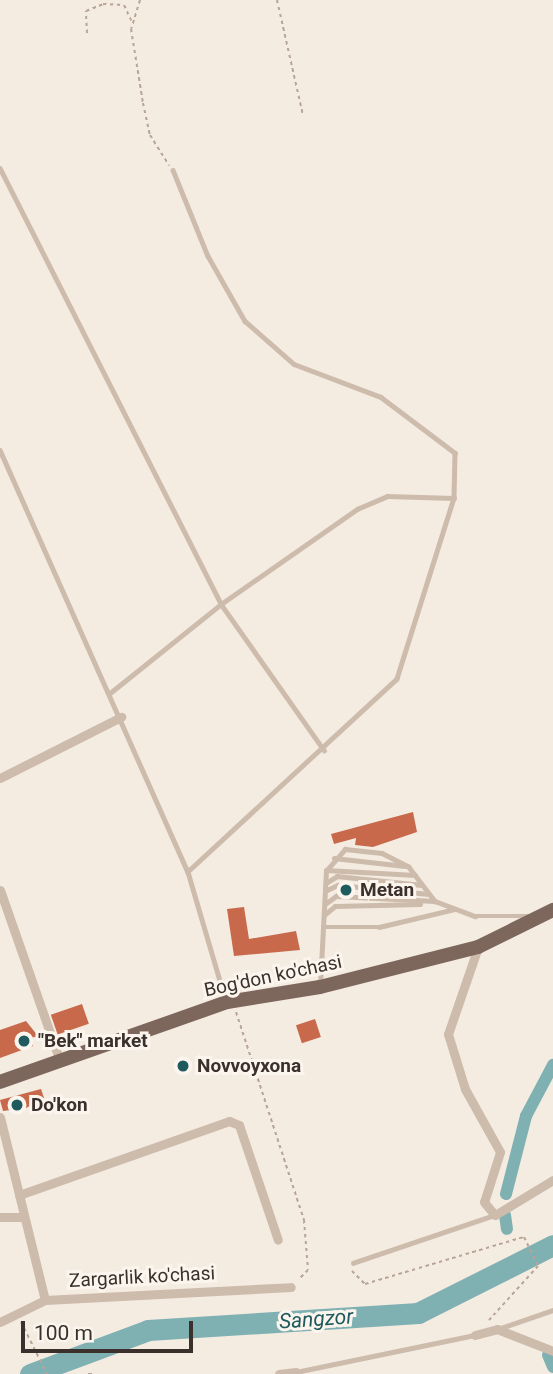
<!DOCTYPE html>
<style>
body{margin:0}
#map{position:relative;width:553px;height:1374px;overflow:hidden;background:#f4ebe1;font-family:Roboto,sans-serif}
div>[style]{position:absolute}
.canal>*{height:12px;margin:-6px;padding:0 6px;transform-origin:6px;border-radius:6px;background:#7fb0b2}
.river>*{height:21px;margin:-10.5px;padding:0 10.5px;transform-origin:10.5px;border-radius:10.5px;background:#7fb0b2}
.building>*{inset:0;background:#c8694b;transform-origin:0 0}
.path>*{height:2px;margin-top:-1px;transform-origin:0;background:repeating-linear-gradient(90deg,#b9a596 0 3.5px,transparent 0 7px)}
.service>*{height:4.5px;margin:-2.25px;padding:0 2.25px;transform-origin:2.25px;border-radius:2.25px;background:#cdbbac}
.minor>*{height:9px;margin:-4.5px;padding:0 4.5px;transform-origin:4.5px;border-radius:4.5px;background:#cdbbac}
.primary>*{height:14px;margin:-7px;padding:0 7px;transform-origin:7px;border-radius:7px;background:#7d675c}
.dots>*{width:19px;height:19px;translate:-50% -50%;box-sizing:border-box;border:4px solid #fbf5ee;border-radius:50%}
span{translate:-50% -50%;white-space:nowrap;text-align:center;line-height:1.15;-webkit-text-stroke:6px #fbf5ee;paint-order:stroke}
.poi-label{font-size:19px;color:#3b302b;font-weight:700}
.left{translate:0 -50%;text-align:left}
.street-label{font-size:19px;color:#3b302b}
.water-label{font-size:21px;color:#1f5a5e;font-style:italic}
.scale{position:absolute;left:21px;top:1321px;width:172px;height:32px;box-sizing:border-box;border:4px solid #3b302b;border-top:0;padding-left:9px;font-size:21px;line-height:24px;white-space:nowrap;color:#3b302b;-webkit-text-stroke:5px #fbf5ee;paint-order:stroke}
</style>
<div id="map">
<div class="canal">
<i style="left:506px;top:1194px;width:81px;rotate:-75.6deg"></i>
<i style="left:526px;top:1116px;width:58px;rotate:-62.1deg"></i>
<i style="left:505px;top:1215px;width:14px;rotate:82deg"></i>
<i style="left:548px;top:1355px;width:13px;rotate:67deg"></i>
</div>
<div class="river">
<i style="left:30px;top:1374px;width:126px;rotate:-20.4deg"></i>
<i style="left:148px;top:1330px;width:271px;rotate:-3.6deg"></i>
<i style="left:418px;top:1313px;width:151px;rotate:-26.7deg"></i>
</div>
<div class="building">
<i style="clip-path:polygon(413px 812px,417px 832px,373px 847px,355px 845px,356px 838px,334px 844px,331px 834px)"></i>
<i style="clip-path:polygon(244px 907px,249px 939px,296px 931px,300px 950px,234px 956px,227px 909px)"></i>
<i style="left:82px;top:1004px;width:21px;height:33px;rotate:71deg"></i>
<i style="left:315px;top:1019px;width:19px;height:20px;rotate:72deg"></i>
<i style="clip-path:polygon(26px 1021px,38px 1036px,31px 1038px,33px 1046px,0 1058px,0 1030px)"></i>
<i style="clip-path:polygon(41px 1089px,44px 1098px,26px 1108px,3px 1111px,0 1100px)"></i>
</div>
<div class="path">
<i style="left:140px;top:0;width:30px;rotate:107deg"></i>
<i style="left:131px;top:29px;width:75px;rotate:80.8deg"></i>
<i style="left:143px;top:103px;width:33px;rotate:78deg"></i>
<i style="left:150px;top:135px;width:36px;rotate:58deg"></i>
<i style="left:277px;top:0;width:118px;rotate:77.3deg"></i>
<i style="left:87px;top:33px;width:22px;rotate:-93deg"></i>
<i style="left:86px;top:11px;width:18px;rotate:-22deg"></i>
<i style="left:103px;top:4px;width:21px;rotate:3deg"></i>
<i style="left:124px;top:5px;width:17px;rotate:65deg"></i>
<i style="left:236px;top:1012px;width:219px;rotate:71.9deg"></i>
<i style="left:304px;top:1220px;width:50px;rotate:85.4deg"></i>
<i style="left:308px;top:1270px;width:13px;rotate:135deg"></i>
<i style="left:352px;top:1271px;width:18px;rotate:45deg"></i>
<i style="left:365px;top:1284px;width:166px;rotate:-16.5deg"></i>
<i style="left:524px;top:1237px;width:32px;rotate:64deg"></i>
<i style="left:538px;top:1266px;width:73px;rotate:132.2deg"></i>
<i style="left:21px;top:1322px;width:58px;rotate:63.4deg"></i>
<i style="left:88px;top:1374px;width:7px"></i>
</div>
<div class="service">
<i style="left:0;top:168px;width:489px;rotate:63.1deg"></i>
<i style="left:221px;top:604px;width:179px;rotate:54.8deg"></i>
<i style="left:173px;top:170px;width:93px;rotate:67.9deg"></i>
<i style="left:208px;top:256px;width:75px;rotate:60.4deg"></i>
<i style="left:245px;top:321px;width:65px;rotate:41.3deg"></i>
<i style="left:294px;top:364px;width:93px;rotate:20.8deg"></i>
<i style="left:381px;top:397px;width:93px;rotate:37.1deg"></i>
<i style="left:455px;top:453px;width:45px;rotate:91.3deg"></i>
<i style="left:454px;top:498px;width:190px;rotate:107.5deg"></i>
<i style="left:397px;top:679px;width:284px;rotate:137.3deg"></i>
<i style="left:0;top:450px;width:462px;rotate:66deg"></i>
<i style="left:188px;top:872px;width:134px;rotate:73.6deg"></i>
<i style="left:110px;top:693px;width:142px;rotate:-38.7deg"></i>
<i style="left:221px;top:604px;width:166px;rotate:-34.9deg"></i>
<i style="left:357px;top:509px;width:33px;rotate:-23deg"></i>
<i style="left:387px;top:496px;width:67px;rotate:1.7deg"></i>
<i style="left:334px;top:858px;width:71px;rotate:6.4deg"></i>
<i style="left:326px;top:870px;width:89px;rotate:3.2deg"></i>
<i style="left:326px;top:883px;width:13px;rotate:-32deg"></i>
<i style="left:337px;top:876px;width:85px;rotate:6deg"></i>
<i style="left:325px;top:891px;width:14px;rotate:-25deg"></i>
<i style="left:338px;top:885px;width:91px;rotate:5.6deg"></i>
<i style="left:325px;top:904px;width:14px;rotate:-36deg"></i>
<i style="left:336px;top:896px;width:99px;rotate:2.9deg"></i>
<i style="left:435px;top:901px;width:43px;rotate:20.6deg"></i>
<i style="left:475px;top:916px;width:54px"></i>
<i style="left:324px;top:915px;width:14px;rotate:-39deg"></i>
<i style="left:335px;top:906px;width:85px;rotate:-1.3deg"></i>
<i style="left:323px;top:927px;width:56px"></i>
<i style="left:379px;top:927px;width:78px;rotate:-13.3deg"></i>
<i style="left:320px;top:985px;width:114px;rotate:-87deg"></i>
<i style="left:326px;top:871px;width:29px;rotate:-49deg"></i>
<i style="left:345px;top:849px;width:37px;rotate:6deg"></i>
<i style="left:382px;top:853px;width:30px;rotate:27deg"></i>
<i style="left:409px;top:867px;width:43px;rotate:52.6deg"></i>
<i style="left:353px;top:1263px;width:150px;rotate:-18.7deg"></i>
<i style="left:498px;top:1329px;width:58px;rotate:-19.1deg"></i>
<i style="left:296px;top:1372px;width:182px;rotate:-11.7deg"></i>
</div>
<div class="minor">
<i style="left:0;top:778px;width:136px;rotate:-26.8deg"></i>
<i style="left:0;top:890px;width:181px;rotate:70.7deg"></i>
<i style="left:478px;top:947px;width:92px;rotate:109deg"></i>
<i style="left:448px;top:1034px;width:58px;rotate:72.8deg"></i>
<i style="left:465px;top:1089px;width:72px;rotate:60.9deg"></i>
<i style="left:500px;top:1152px;width:52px;rotate:107.7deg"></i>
<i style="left:484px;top:1202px;width:17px;rotate:50deg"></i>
<i style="left:495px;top:1215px;width:68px;rotate:-31.1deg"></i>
<i style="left:0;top:1117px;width:188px;rotate:76.2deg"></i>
<i style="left:19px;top:1195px;width:223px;rotate:-19.4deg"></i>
<i style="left:229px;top:1121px;width:11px;rotate:22deg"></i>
<i style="left:239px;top:1125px;width:121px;rotate:71.3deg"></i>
<i style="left:0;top:1217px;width:24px"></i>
<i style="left:0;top:1322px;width:50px;rotate:-26.1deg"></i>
<i style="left:45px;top:1300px;width:246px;rotate:-3deg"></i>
<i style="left:475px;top:1335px;width:23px;rotate:-15deg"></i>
<i style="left:497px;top:1329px;width:60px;rotate:21.4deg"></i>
<i style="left:279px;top:1374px;width:17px;rotate:-7deg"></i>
</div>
<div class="primary">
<i style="left:0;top:1082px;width:241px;rotate:-19.4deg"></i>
<i style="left:227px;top:1002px;width:94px;rotate:-9.2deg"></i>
<i style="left:320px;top:987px;width:163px;rotate:-14.2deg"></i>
<i style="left:478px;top:947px;width:84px;rotate:-26.3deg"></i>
</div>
<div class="dots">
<i style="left:346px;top:890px;background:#1f5a5e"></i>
<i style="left:24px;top:1041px;background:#1f5a5e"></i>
<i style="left:183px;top:1066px;background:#1f5a5e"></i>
<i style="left:17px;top:1105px;background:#1f5a5e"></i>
</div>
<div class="poi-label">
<span class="left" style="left:360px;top:890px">Metan</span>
<span class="left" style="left:38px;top:1041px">"Bek" market</span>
<span class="left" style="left:197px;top:1066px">Novvoyxona</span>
<span class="left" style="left:31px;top:1105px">Do'kon</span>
</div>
<div class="street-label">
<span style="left:273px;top:976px;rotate:-12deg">Bog'don ko'chasi</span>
<span style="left:142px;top:1277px;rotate:-3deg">Zargarlik ko'chasi</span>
</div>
<div class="water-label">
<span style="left:316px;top:1319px;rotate:-4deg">Sangzor</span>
</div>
<div class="scale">100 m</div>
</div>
